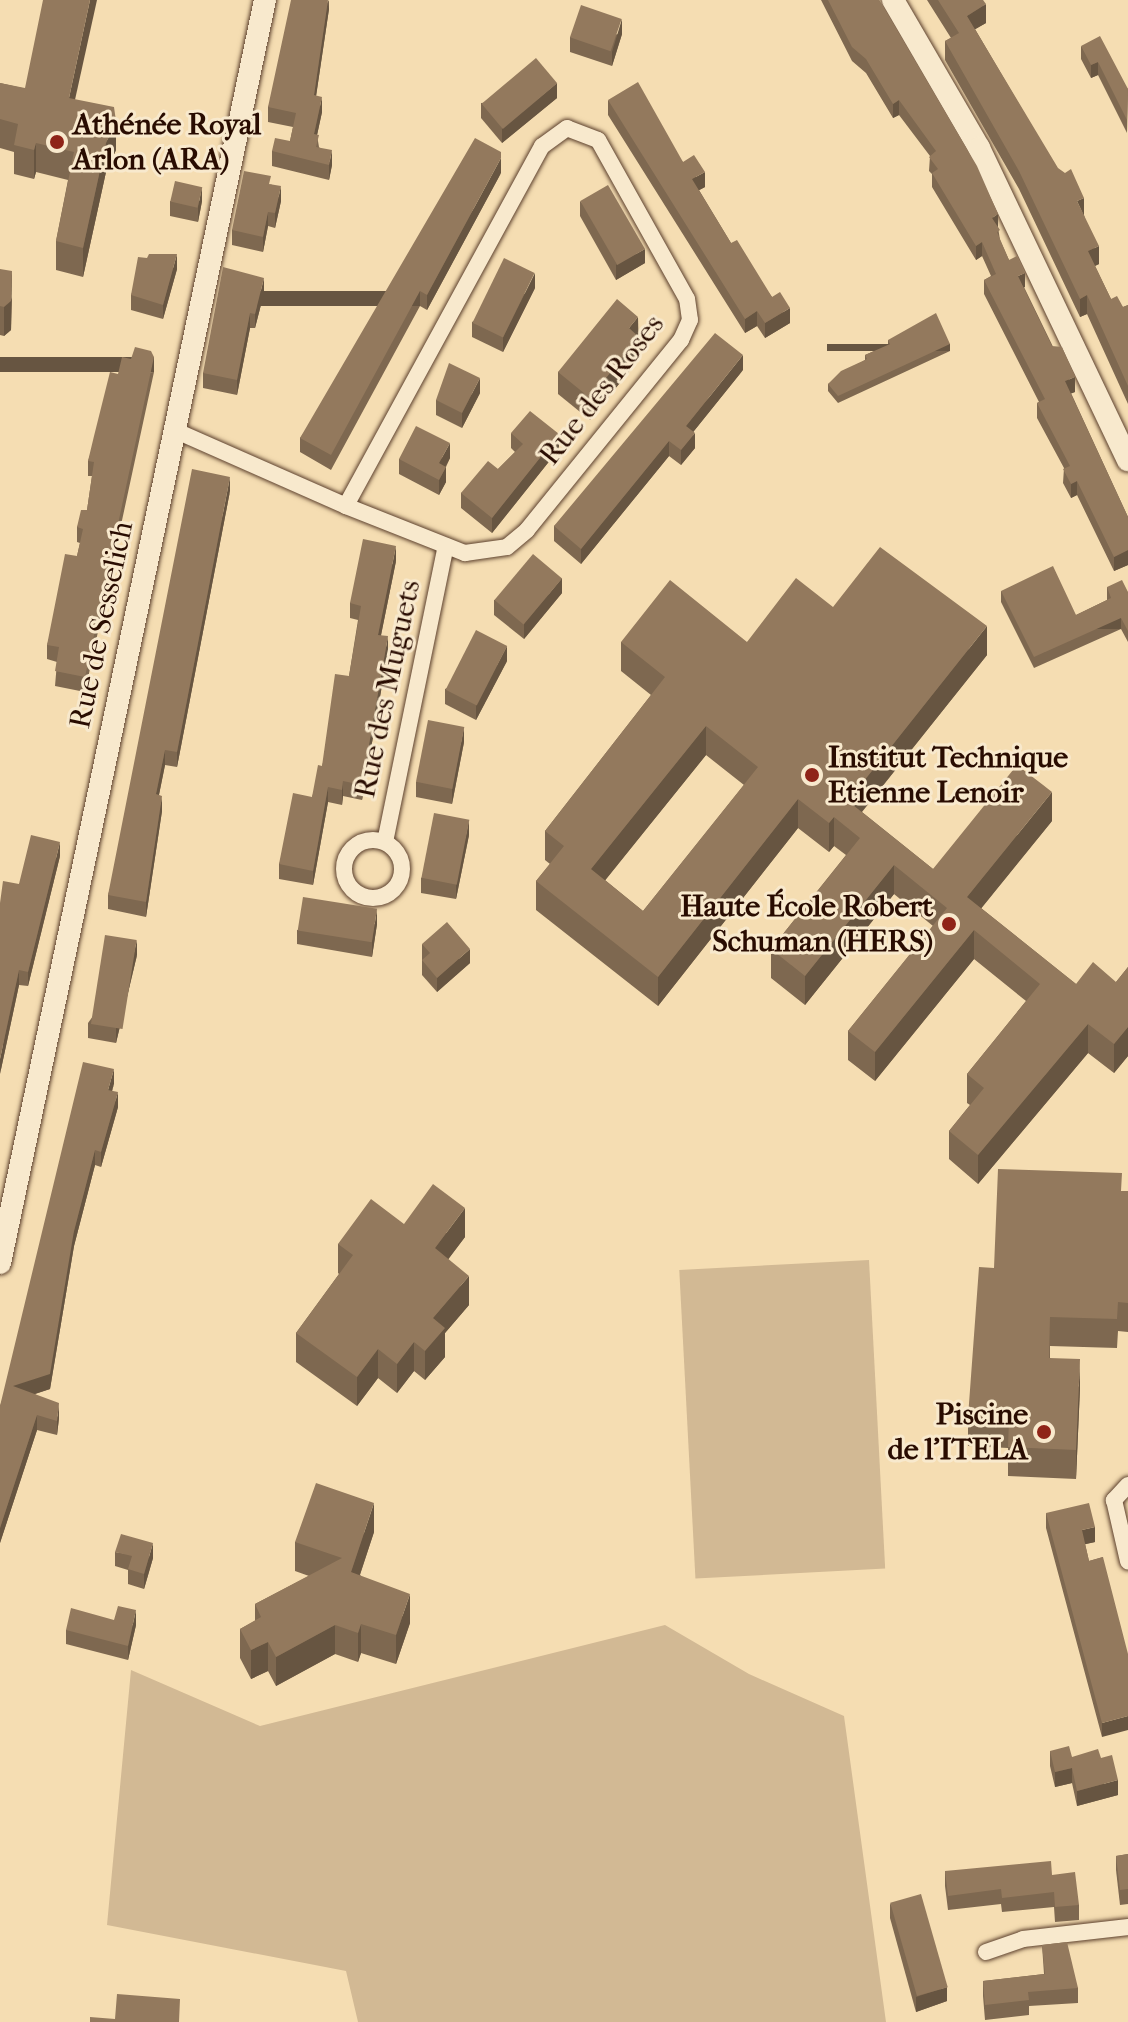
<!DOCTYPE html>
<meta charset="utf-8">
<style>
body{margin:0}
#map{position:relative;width:1128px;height:2022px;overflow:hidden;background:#f5ddb2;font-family:"IM FELL French Canon",serif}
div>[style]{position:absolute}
.green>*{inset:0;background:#d2b994;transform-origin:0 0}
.roads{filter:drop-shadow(0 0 2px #5c402d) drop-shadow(0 0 2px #5c402d)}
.street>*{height:16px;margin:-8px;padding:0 8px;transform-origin:8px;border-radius:8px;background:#f8e9cd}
.street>.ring{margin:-8px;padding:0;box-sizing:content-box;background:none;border:16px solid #f8e9cd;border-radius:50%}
.secondary>*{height:22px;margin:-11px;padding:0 11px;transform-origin:11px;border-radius:11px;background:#f8e9cd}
.wall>*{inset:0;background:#7e6850}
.shaded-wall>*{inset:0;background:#675541;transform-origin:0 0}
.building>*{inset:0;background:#93795d;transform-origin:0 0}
.dots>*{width:22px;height:22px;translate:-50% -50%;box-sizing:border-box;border:4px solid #f8e9cd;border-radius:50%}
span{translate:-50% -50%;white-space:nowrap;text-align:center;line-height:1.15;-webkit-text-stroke:6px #f8e9cd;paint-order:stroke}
.poi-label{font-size:30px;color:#290c01;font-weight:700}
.left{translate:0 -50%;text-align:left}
.right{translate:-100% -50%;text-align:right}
.street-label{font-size:30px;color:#290c01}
</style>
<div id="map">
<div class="green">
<i style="left:869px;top:1260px;width:309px;height:190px;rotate:87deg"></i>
<i style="clip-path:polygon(665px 1625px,749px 1674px,844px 1716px,886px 2022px,358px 2022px,346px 1971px,107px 1925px,131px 1670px,260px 1726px)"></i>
</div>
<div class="roads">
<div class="street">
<i style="left:174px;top:430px;width:188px;rotate:23.8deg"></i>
<i style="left:346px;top:506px;width:128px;rotate:21.6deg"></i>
<i style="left:465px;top:553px;width:42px;rotate:-8.1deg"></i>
<i style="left:507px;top:547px;width:26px;rotate:-40deg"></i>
<i style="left:527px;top:530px;width:245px;rotate:-51deg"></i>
<i style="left:681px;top:340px;width:22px;rotate:-66deg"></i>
<i style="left:690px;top:320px;width:21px;rotate:-98deg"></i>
<i style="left:687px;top:299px;width:182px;rotate:-119.2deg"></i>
<i style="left:598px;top:140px;width:33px;rotate:-159deg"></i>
<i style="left:567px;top:128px;width:31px;rotate:144deg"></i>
<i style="left:542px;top:146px;width:410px;rotate:118.6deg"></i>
<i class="ring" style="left:344px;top:840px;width:42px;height:42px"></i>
<i style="left:385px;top:842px;width:302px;rotate:-78.4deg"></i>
<i style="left:1128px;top:1485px;width:21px;rotate:133deg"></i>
<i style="left:1114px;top:1500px;width:63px;rotate:77.1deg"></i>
<i style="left:986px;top:1952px;width:39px;rotate:-19deg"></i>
<i style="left:1023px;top:1939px;width:106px;rotate:-6.5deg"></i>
</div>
<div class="secondary">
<i style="left:893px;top:0;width:171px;rotate:59.8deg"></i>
<i style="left:979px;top:148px;width:346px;rotate:64.5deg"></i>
<i style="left:0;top:1263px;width:1291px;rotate:-78.15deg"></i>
</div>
</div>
<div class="wall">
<i style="clip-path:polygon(329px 0,329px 9px,316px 96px,322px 112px,317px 135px,319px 147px,332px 165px,329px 180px,272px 166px,272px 151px,290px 141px,293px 127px,268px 122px,268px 107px)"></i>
<i style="clip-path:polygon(821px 0,879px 0,998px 227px,1000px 240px,1009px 260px,1025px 287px,1024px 287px,1075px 392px,1071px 393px,1128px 517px,1128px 565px,1114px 571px,1077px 495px,1071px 498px,1063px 483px,1064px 468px,1037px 418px,1037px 403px,1039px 402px,984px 294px,984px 280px,991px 276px,982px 256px,976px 260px,932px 187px,932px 174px,929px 171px,930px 156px,899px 115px,893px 118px,866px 73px,852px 61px)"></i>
<i style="clip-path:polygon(927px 0,983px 0,986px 23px,975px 29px,1084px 215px,1099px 264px,1095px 266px,1111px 299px,1123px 307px,1128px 305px,1128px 404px,1087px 314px,1080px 317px,1019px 189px,945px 60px,945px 41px,951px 38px)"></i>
<i style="clip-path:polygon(622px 34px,612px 66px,570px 52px,570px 37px)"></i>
<i style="clip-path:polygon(1081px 46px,1128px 89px,1127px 133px,1098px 75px,1091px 78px,1081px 59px)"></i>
<i style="clip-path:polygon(0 83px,75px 100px,116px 150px,106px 172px,83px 277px,56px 270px,56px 241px,68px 180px,36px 172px,34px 179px,14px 174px,14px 152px,0 148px)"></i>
<i style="clip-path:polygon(557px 98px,502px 143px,481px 118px,481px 103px)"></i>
<i style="clip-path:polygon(608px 100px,683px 162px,705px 187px,699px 190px,731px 243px,772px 297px,790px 323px,765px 338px,757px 326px,745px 333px,608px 115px)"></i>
<i style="clip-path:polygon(501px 173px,427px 310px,420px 306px,331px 470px,300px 452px,300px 438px)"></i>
<i style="clip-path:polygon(271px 184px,281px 201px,275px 228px,268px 226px,263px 252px,232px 245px,232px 230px)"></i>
<i style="clip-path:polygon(170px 201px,202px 201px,198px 222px,170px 216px)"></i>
<i style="clip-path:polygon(580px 201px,645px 263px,616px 280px,580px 216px)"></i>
<i style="clip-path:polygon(147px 258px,177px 269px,163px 319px,131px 310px,131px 295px)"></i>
<i style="clip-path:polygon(0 269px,12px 300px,11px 330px,4px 336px,0 335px)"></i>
<i style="clip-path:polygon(535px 288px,503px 352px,472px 337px,472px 322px)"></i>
<i style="clip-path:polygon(264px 293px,255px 328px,250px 328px,237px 395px,203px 388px,203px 373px)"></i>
<i style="clip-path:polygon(638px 336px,639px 359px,590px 420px,558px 394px,558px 372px)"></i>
<i style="clip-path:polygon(888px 340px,950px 351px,838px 403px,828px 391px,828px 384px,865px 360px,865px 355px,888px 345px)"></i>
<i style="clip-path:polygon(743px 370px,693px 432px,695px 448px,681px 465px,669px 456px,581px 564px,554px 541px,554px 526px)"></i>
<i style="clip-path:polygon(154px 372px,85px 692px,55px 686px,57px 662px,47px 659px,47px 645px,77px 556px,80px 543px,77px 542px,77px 527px,87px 510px,92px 476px,88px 476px,88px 461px,118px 374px)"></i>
<i style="clip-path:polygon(480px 393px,462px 428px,436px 415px,436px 400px)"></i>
<i style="clip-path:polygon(511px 433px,559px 449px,492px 533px,461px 508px,461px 493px,498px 469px,515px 452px,511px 448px)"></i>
<i style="clip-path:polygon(450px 458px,446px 467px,446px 482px,439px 495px,399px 474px,399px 459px)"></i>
<i style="clip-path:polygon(230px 491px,177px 767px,165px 765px,159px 795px,162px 811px,146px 917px,108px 909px,108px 895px)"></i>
<i style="clip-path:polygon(396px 561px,381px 635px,388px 651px,362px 800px,343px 796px,342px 805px,328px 802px,313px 885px,279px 879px,279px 864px,312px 797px,322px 766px,349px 676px,358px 620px,350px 618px,350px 603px)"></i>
<i style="clip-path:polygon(1107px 587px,1128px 592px,1128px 642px,1121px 629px,1034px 668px,1001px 602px,1001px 591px,1076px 615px,1107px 600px)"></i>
<i style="clip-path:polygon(562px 593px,524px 639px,494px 615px,494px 600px)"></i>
<i style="clip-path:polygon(evenodd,833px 607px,987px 655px,862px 812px,933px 869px,1052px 821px,981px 908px,1076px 984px,1116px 982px,1128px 967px,1128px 1056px,1114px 1073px,1088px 1053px,978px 1184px,949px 1159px,949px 1131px,970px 1105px,967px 1103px,967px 1074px,1026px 1001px,974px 959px,875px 1081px,848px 1060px,848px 1031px,933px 926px,894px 894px,805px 1005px,771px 978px,771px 949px,846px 855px,834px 846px,829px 852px,798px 828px,658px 1006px,536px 910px,536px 881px,550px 864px,545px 860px,545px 831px,651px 695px,621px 671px,621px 642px,747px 642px,833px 607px,706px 755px,744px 785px,643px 911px,605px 880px,706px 755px)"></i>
<i style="clip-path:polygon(507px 661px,476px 720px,445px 704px,445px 689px)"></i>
<i style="clip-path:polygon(464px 742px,452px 804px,416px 797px,416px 782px)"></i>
<i style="clip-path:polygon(469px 835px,456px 899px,421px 893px,421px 878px)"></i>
<i style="clip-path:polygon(60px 856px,28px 986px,19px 985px,0 1074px,19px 884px)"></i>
<i style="clip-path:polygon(377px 924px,372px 957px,297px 944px,297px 930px)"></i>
<i style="clip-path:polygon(422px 944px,470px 963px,437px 992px,422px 975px)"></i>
<i style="clip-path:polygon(137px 955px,116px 1043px,88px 1038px,88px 1023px)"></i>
<i style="clip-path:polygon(114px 1084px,112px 1091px,118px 1107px,101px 1167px,95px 1165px,74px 1246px,50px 1389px,35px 1394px,59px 1418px,57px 1435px,37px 1430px,0 1543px,0 1406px)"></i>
<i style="clip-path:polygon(1122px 1191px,1128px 1191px,1128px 1332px,1118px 1331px,1117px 1348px,1050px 1346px,1050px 1358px,1080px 1388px,1076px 1479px,1008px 1476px,1008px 1448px,968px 1446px,968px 1417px,994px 1268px)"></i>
<i style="clip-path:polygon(404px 1224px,465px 1237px,448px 1259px,469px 1305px,445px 1333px,445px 1357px,425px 1380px,414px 1371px,397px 1393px,378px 1378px,357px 1406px,296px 1362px,296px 1333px,339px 1274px,338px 1273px,338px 1244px)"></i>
<i style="clip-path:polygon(1046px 1513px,1095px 1542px,1085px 1544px,1089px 1561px,1103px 1557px,1102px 1737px,1046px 1528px)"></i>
<i style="clip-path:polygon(374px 1532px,360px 1575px,410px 1623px,396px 1664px,361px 1653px,358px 1662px,335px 1654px,276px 1686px,268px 1671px,251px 1679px,240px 1658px,240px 1629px,255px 1621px,255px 1604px,309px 1576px,295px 1571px,295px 1542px)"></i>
<i style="clip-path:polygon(115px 1552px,153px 1558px,144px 1589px,128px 1584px,128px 1570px,115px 1566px)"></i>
<i style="clip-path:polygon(136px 1625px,128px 1660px,66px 1644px,66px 1630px)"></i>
<i style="clip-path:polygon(1050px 1751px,1072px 1757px,1118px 1795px,1077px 1806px,1072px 1783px,1055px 1787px,1050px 1766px)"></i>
<i style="clip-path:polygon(1128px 1854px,1128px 1904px,1120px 1905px,1116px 1870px,1116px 1856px)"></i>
<i style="clip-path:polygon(945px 1871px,1052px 1875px,1079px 1905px,1079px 1920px,1055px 1922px,1054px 1907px,1002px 1912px,1001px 1904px,948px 1910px,945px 1886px)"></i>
<i style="clip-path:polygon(890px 1903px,947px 2001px,916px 2012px,890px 1918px)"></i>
<i style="clip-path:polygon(1042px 1945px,1078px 1988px,1078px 2003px,1029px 2006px,1029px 2015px,985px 2020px,983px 1996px,983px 1981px,1044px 1974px)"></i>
</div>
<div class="shaded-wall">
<i style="clip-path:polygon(90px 0,97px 0,69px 127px,69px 98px)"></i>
<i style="clip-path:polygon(328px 0,329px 9px,314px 110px,314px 95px)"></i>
<i style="clip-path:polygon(986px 4px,986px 23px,967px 34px,967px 16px)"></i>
<i style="clip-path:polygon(622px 19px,622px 34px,612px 66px,612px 52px)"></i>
<i style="clip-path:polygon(1098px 62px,1098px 75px,1091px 78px,1091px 65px)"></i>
<i style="clip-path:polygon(557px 83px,557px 98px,502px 143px,502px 128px)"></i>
<i style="clip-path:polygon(322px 97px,322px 112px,314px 149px,314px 134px)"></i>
<i style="clip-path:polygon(899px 100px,899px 115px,893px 118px,893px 104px)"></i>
<i style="clip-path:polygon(116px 121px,116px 150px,106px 172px,83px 277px,83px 248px,106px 143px)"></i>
<i style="clip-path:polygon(36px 143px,36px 172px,34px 179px,34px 150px)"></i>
<i style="clip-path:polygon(332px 150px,332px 165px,329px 180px,329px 165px)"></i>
<i style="clip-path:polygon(501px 158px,501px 173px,427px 310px,427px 295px)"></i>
<i style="clip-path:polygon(705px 172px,705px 187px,692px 194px,692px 179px)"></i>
<i style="clip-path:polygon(281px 186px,281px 201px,275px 228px,275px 213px)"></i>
<i style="clip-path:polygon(202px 187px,202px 201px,198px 222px,198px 207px)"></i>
<i style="clip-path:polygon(1084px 198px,1084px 216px,1077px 201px)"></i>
<i style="clip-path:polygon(268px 212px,268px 226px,263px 252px,263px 237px)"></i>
<i style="clip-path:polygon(998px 214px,998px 229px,992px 218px)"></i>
<i style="clip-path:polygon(982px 242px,982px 256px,976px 260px,976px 246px)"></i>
<i style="clip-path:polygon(1099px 246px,1099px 264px,1088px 269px,1088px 251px)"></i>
<i style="clip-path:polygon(645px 249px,645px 263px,616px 280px,616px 265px)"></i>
<i style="clip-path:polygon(177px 254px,177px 269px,163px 319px,163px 305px)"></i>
<i style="clip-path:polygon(12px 271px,11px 330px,4px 336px,4px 307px)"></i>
<i style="clip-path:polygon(535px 273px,535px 288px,503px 352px,503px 337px)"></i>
<i style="clip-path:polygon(1025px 273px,1025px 287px,1018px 290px,1018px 276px)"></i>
<i style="clip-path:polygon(264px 278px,264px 293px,255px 328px,255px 314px)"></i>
<i style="left:420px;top:291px;width:15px;height:187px;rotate:90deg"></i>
<i style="clip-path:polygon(1087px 295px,1087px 314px,1080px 317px,1080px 299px)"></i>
<i style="clip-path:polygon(790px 308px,790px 323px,765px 338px,765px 323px)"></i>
<i style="clip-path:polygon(757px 311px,757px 326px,745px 333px,745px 319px)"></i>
<i style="clip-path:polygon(250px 313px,250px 328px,237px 395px,237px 380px)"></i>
<i style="clip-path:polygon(638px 317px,639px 359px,590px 420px,590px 398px,629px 328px)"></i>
<i style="left:950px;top:344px;width:7px;height:123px;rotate:90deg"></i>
<i style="clip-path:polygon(743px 355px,743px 370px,686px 441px,686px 426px)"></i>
<i style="left:154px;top:357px;width:15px;height:327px;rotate:90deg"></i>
<i style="clip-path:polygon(1075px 377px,1075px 392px,1065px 396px,1065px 381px)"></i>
<i style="clip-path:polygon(480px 378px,480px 393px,462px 428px,462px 413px)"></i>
<i style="clip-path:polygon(695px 433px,695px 448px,681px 465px,681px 450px)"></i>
<i style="clip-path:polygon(559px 434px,559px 449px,492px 533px,492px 518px)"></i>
<i style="clip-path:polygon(669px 441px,669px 456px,581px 564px,581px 549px)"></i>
<i style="clip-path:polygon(450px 443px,450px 458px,439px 478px,439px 463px)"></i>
<i style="clip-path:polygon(446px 467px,446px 482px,439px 495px,439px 480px)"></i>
<i style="clip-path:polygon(230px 477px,230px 491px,177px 767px,177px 752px)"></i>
<i style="clip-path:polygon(1077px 481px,1077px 495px,1071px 498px,1071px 484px)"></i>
<i style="clip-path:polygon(396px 546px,396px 561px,378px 650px,378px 635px)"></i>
<i style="clip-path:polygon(1128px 550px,1128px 565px,1114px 571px,1114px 557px)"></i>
<i style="clip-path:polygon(562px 578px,562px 593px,524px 639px,524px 624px)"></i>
<i style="left:1121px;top:618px;width:11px;height:95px;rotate:90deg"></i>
<i style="clip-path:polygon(987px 626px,987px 655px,848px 829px,848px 801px)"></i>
<i style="clip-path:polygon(388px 636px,388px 651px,362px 800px,362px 785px)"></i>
<i style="clip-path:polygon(507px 646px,507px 661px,476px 720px,476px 705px)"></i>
<i style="clip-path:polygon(706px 726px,706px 755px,591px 898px,591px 869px)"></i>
<i style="clip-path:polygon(464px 727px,464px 742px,452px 804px,452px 789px)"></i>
<i style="clip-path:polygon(165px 750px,165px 765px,156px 809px,156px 794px)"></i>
<i style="clip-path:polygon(343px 781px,343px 796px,342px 805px,342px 790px)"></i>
<i style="clip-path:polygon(328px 787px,328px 802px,313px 885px,313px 871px)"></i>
<i style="clip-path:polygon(1052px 792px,1052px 821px,967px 926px,967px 897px)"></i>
<i style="clip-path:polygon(162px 796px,162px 811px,146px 917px,146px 902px)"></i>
<i style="clip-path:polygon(798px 799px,798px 828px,658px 1006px,658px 977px)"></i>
<i style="clip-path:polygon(834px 817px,834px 846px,829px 852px,829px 823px)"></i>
<i style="clip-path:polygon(469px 820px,469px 835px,456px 899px,456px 884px)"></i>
<i style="clip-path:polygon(60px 842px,60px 856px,28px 986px,28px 972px)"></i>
<i style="clip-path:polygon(894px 865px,894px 894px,805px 1005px,805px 976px)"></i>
<i style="clip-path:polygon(377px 909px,377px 924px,372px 957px,372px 942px)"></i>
<i style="clip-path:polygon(974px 930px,974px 959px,875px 1081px,875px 1052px)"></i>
<i style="clip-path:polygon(137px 940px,137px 955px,116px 1043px,116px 1028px)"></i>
<i style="clip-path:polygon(470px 949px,470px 963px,437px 992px,437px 978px)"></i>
<i style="clip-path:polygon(19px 970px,19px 985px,0 1074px,0 1059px)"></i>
<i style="clip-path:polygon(1088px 1024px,1088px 1053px,978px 1184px,978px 1155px)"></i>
<i style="clip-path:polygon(1128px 1027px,1128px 1056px,1114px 1073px,1114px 1044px)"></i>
<i style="clip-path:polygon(114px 1069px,114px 1084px,108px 1105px,108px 1090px)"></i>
<i style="clip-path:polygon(118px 1092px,118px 1107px,101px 1167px,101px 1152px)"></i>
<i style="clip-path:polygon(95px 1150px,95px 1165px,74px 1246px,50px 1389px,13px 1401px,13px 1386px,74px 1231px)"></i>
<i style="clip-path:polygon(465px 1208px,465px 1237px,435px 1277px,435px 1248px)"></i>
<i style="clip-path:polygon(469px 1276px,469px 1305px,445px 1333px,445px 1357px,425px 1380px,425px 1351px,433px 1318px)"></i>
<i style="clip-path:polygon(414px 1342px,414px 1371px,397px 1393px,397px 1364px)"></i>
<i style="clip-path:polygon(378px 1349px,378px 1378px,357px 1406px,357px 1377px)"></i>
<i style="clip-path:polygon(1080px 1359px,1080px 1388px,1076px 1479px,1076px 1450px)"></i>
<i style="clip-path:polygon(59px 1403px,59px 1418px,57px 1435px,57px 1421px)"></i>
<i style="clip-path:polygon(37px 1415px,37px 1430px,0 1543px,0 1528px)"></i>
<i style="clip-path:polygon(374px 1503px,374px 1532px,351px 1601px,351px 1572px)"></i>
<i style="clip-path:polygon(1095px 1527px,1095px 1542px,1082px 1545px,1082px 1530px)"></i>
<i style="clip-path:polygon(153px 1543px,153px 1558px,144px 1589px,144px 1574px)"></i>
<i style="clip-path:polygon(410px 1594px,410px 1623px,396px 1664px,396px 1635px)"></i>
<i style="clip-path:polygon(136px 1610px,136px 1625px,128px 1660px,128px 1646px)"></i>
<i style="clip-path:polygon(361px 1624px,361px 1653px,358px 1662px,358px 1633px)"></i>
<i style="clip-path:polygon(335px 1625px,335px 1654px,276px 1686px,276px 1657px)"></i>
<i style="clip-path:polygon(268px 1642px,268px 1671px,251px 1679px,251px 1650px)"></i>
<i style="clip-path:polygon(1128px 1716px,1128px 1730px,1102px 1737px,1102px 1723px)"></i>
<i style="clip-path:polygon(1072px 1768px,1072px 1783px,1055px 1787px,1055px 1772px)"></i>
<i style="clip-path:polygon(1118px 1780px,1118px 1795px,1077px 1806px,1077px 1791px)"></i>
<i style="clip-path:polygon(947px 1987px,947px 2001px,916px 2012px,916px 1997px)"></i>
</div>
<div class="building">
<i style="clip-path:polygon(43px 0,90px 0,69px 98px,114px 107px,116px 121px,106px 143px,83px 248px,56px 241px,74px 152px,36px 143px,34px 150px,14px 145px,18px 124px,0 119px,0 83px,25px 88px)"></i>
<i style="clip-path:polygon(291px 0,328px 0,314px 95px,322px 97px,314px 134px,319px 135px,316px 147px,332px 150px,329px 165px,272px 151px,275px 138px,290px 141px,296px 113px,268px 107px)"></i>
<i style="clip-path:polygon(828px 0,879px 0,977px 166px,998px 214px,992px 218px,1000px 230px,997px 232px,1009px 260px,1017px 256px,1025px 273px,1018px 276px,1052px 346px,1062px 347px,1075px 377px,1065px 381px,1128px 517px,1128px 550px,1114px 557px,1077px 481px,1071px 484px,1063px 469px,1070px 466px,1037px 403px,1045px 399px,984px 280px,996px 274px,982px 242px,976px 246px,932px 173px,938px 169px,929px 157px,936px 151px,899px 100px,893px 104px,866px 59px,852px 47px)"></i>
<i style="clip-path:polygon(938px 0,983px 0,986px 4px,967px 16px,1058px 168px,1065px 173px,1071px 169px,1084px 198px,1077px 201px,1099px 246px,1088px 251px,1111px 299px,1117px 296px,1123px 307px,1128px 305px,1128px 386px,1087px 295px,1080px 299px,1019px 171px,945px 41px,959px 33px)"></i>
<i style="left:581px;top:5px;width:43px;height:34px;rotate:19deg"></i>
<i style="clip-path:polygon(1100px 36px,1128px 89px,1127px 120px,1098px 62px,1091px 65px,1081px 46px)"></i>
<i style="left:536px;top:58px;width:33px;height:71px;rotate:50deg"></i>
<i style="clip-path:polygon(638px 82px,683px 162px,694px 155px,705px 172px,692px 179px,731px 243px,737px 240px,772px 297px,780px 292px,790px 308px,765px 323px,757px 311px,745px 319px,608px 100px)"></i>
<i style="clip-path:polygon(475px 138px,501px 152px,501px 158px,427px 295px,420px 291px,331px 455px,300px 438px)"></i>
<i style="clip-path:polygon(244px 171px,271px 176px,269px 184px,281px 186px,275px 213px,268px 212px,263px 237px,232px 230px)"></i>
<i style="left:175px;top:181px;width:28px;height:21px;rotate:13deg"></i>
<i style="left:608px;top:185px;width:74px;height:32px;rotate:60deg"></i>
<i style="clip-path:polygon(149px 254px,177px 254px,163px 305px,131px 295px,138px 257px,147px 258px)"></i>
<i style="left:504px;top:258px;width:34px;height:72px;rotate:26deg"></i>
<i style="clip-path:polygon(223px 267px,264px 278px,255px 314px,250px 313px,237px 380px,203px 373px)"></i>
<i style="clip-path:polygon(0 269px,12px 271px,11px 301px,4px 307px,0 306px)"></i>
<i style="clip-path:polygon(617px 299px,638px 317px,629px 328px,639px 337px,590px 398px,558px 372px)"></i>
<i style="clip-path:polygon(936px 313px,950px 344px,838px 396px,828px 384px,841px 371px,867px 359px,865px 355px,890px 344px,888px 340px)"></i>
<i style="clip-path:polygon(715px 333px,743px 355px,686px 426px,695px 433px,681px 450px,669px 441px,581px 549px,554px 526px)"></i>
<i style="clip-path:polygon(135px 347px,151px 351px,154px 357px,85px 677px,55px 671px,59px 647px,47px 645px,65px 554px,77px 556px,83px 529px,77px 527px,81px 510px,87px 510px,94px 462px,88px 461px,94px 436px,110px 372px,118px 374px,122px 357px,131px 359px)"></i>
<i style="clip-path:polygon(449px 363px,480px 378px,462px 413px,436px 400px)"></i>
<i style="clip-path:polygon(530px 411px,559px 434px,492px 518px,461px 493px,488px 461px,498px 469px,523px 444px,511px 433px)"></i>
<i style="clip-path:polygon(416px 426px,450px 443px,439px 463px,446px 467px,439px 480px,399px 459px)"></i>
<i style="clip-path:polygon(192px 469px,230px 477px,177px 752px,165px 750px,156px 794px,162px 796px,146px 902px,108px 895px)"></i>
<i style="clip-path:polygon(363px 539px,396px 546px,378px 635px,388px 636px,362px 785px,343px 781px,342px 790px,328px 787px,313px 871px,279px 864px,293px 793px,312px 797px,318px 765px,322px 766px,335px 674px,349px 676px,361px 606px,350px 603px)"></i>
<i style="clip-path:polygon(evenodd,880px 547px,987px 626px,848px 801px,933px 869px,1017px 765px,1052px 792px,967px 897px,1076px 984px,1093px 962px,1116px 982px,1128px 967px,1128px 1027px,1114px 1044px,1088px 1024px,978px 1155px,949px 1131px,984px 1088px,967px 1074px,1040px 984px,974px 930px,875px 1052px,848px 1031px,947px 908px,894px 865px,805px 976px,771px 949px,860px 838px,834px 817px,829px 823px,798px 799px,658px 977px,536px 881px,564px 846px,545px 831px,665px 677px,621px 642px,670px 580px,747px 642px,796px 578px,833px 607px,880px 547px,706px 726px,758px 767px,643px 911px,591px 869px,706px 726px)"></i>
<i style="left:533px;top:554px;width:38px;height:60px;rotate:40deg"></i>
<i style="clip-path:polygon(1053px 566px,1076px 615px,1111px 598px,1107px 587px,1122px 580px,1128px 592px,1128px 631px,1121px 618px,1034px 657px,1001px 591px)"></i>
<i style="left:476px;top:630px;width:35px;height:67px;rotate:27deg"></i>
<i style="left:428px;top:720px;width:37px;height:63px;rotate:11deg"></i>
<i style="left:434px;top:813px;width:36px;height:66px;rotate:11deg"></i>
<i style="clip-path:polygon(31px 835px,60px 842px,28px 972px,19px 970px,0 1059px,0 903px,3px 881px,19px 884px)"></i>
<i style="left:303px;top:897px;width:75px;height:34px;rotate:9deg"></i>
<i style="clip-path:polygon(447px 922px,470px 949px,437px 978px,422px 960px,430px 953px,422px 944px)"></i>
<i style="left:105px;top:935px;width:32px;height:90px;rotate:9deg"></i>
<i style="clip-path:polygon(83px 1062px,114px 1069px,108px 1090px,118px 1092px,101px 1152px,95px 1150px,74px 1231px,50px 1374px,13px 1386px,59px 1403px,57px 1421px,37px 1415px,0 1528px,0 1406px)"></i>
<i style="clip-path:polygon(998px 1169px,1122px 1173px,1121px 1191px,1128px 1191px,1128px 1303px,1118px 1302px,1117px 1319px,1050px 1317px,1049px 1358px,1080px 1359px,1076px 1450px,1008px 1447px,1009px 1419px,968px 1417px,979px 1267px,994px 1268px)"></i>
<i style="clip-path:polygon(433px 1184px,465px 1208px,435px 1248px,469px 1276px,433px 1318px,445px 1328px,425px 1351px,414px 1342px,397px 1364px,378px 1349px,357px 1377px,296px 1333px,353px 1255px,338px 1244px,371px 1199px,404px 1224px)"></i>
<i style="clip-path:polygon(316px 1483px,374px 1503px,351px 1572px,410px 1594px,396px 1635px,361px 1624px,358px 1633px,335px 1625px,276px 1657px,268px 1642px,251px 1650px,240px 1629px,261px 1617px,255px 1604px,342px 1558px,295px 1542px)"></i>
<i style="clip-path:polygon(1089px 1503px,1095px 1527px,1082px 1530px,1089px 1561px,1103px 1557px,1128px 1654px,1128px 1716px,1102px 1723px,1046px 1513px)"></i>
<i style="clip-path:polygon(121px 1534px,153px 1543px,144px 1574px,128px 1569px,132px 1556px,115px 1552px)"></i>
<i style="clip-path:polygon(118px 1606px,136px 1610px,128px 1646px,66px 1630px,71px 1608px,114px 1620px)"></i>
<i style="clip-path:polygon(1069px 1746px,1072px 1757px,1098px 1749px,1101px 1758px,1112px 1755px,1118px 1780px,1077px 1791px,1072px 1768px,1055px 1772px,1050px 1751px)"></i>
<i style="clip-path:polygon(1128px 1854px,1128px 1889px,1120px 1890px,1116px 1856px)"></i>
<i style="clip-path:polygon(1051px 1861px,1052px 1875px,1075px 1872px,1079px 1905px,1055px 1907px,1054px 1892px,1002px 1898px,1001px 1889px,948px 1896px,945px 1871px)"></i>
<i style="left:921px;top:1894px;width:97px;height:32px;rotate:74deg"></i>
<i style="clip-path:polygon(1067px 1942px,1078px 1988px,1028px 1992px,1029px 2000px,985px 2005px,983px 1981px,1045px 1974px,1042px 1945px)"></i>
<i style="clip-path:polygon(117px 1994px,180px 1999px,179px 2022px,90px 2022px,90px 2017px,115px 2019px)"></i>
</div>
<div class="dots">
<i style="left:57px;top:142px;background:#8f2418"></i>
<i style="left:812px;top:775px;background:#8f2418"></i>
<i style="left:949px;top:924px;background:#8f2418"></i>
<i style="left:1044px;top:1432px;background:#8f2418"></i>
</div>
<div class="poi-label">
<span class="left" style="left:73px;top:142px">Athénée Royal<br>Arlon (ARA)</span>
<span class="left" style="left:828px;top:775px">Institut Technique<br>Etienne Lenoir</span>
<span class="right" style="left:933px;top:924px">Haute École Robert<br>Schuman (HERS)</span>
<span class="right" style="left:1028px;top:1432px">Piscine<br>de l'ITELA</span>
</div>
<div class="street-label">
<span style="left:602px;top:390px;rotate:-52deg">Rue des Roses</span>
<span style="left:102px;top:625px;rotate:-78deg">Rue de Sesselich</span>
<span style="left:388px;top:689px;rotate:-78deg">Rue des Muguets</span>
</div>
</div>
